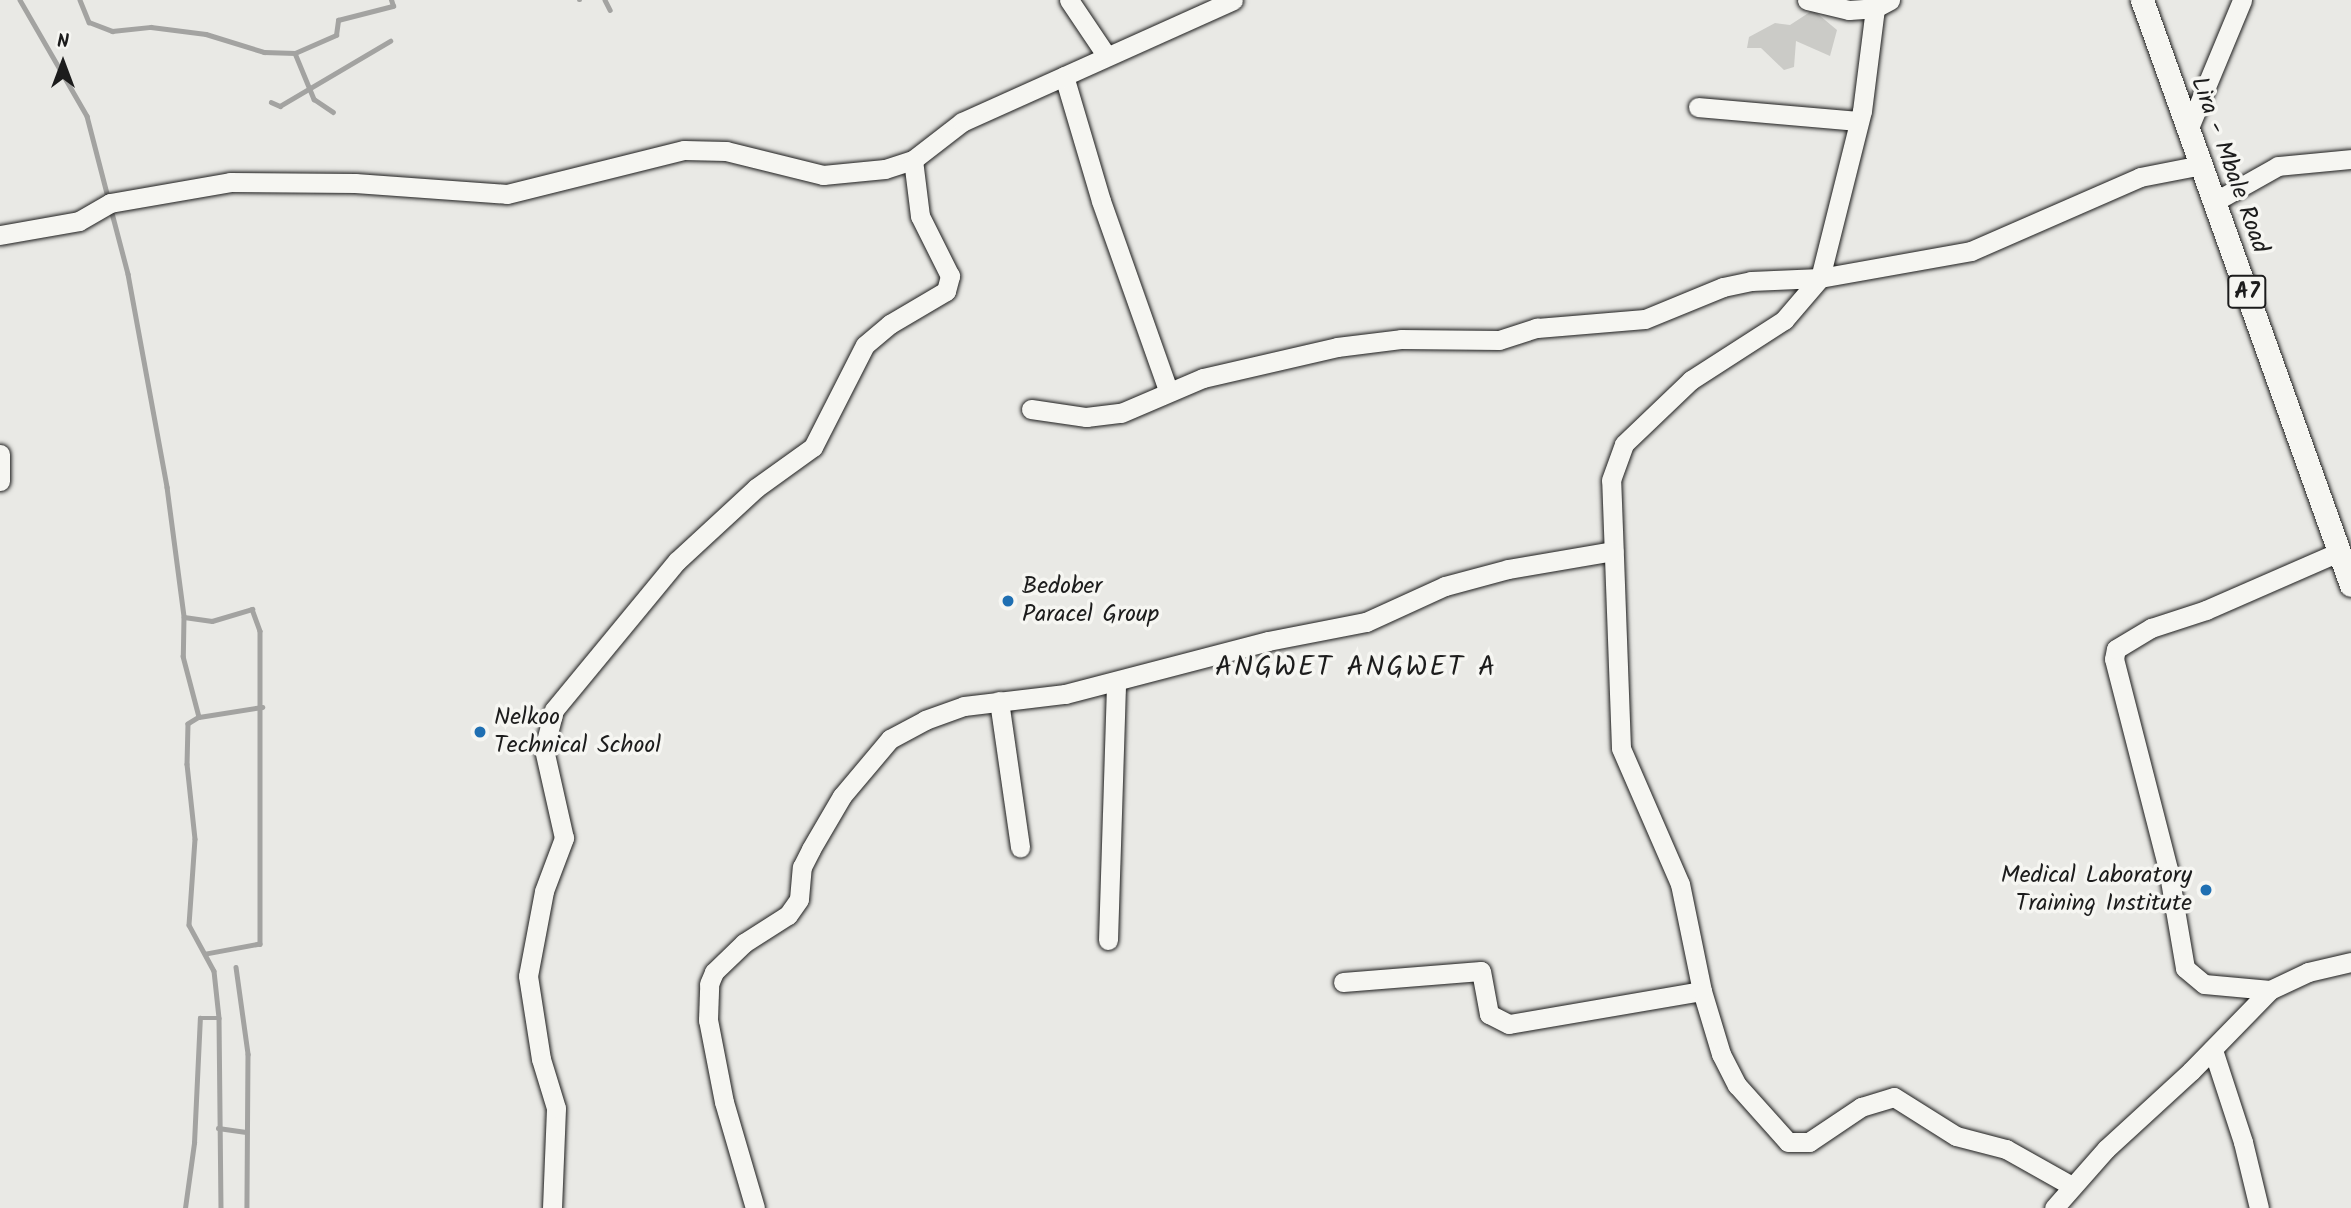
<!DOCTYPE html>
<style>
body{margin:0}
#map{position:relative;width:2351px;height:1208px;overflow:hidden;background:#e9e9e5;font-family:Kalam,sans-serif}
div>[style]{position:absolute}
.green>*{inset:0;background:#cbcbc7}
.stream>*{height:4.5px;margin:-2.25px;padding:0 2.25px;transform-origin:2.25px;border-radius:2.25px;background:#a3a3a1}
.roads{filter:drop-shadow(0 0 2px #1c1c1c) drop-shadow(0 0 2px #1c1c1c)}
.minor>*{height:19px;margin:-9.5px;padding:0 9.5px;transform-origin:9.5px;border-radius:9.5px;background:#f6f6f2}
.major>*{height:23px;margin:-11.5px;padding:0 11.5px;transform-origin:11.5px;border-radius:11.5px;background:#f6f6f2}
.dots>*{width:19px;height:19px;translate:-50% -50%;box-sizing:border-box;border:4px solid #f6f6f2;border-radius:50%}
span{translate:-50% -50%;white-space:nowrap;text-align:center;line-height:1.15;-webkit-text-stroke:7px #f6f6f2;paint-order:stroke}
.shield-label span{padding:2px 5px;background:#f6f6f2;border:2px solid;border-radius:5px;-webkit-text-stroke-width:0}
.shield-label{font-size:23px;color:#1c1c1c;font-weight:700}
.street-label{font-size:24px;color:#1c1c1c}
.poi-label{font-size:24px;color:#1c1c1c}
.left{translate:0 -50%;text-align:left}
.right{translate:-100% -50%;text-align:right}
.quarter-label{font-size:28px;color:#1c1c1c;letter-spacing:2px}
.north{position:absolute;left:28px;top:28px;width:70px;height:70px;-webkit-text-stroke:5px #f6f6f2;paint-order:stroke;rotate:0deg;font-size:19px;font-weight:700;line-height:28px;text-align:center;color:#1c1c1c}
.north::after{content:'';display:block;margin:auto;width:24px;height:32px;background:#1c1c1c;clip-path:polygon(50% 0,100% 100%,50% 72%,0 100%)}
</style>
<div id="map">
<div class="green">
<i style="clip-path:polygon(1813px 10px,1837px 30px,1830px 56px,1796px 41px,1794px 67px,1784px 70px,1761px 48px,1747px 48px,1749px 37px,1775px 23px,1790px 25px)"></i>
</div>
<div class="stream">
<i style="left:20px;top:0;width:134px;rotate:60deg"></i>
<i style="left:87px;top:116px;width:84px;rotate:75.5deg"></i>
<i style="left:80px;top:0;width:24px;rotate:68deg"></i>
<i style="left:89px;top:22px;width:25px;rotate:21deg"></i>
<i style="left:112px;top:31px;width:39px;rotate:-6deg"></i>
<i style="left:151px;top:27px;width:55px;rotate:7.3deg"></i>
<i style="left:206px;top:34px;width:61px;rotate:17.2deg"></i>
<i style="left:264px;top:52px;width:31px;rotate:2deg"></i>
<i style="left:295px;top:53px;width:45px;rotate:-23.7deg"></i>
<i style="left:336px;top:35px;width:15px;rotate:-82deg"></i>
<i style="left:338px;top:20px;width:57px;rotate:-14.3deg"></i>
<i style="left:393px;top:6px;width:6px;rotate:-108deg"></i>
<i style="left:579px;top:0;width:1px"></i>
<i style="left:605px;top:0;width:11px;rotate:63deg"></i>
<i style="left:295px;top:53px;width:50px;rotate:67.6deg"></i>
<i style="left:314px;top:99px;width:23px;rotate:34deg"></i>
<i style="left:271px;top:102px;width:10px;rotate:24deg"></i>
<i style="left:280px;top:106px;width:128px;rotate:-30.6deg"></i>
<i style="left:111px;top:209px;width:67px;rotate:75.3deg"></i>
<i style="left:128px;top:274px;width:217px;rotate:79.6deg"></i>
<i style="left:167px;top:487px;width:131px;rotate:82.5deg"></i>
<i style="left:184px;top:617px;width:28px;rotate:8deg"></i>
<i style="left:212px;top:621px;width:42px;rotate:-16.7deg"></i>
<i style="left:252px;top:609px;width:23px;rotate:70deg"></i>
<i style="left:260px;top:631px;width:313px;rotate:90deg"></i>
<i style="left:260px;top:944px;width:55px;rotate:169.5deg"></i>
<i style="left:184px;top:617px;width:39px;rotate:91deg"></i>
<i style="left:183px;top:656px;width:63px;rotate:75.3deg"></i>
<i style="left:199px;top:717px;width:64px;rotate:-9deg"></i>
<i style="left:199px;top:717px;width:13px;rotate:148deg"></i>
<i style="left:188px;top:724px;width:40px;rotate:91.4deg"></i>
<i style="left:187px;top:764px;width:75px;rotate:83.9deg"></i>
<i style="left:195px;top:839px;width:86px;rotate:94deg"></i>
<i style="left:189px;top:925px;width:52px;rotate:61.5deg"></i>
<i style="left:214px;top:971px;width:47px;rotate:83.9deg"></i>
<i style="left:219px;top:1018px;width:190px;rotate:89.4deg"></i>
<i style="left:236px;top:967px;width:88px;rotate:82.1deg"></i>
<i style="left:248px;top:1054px;width:154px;rotate:90.4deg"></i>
<i style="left:218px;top:1128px;width:28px;rotate:8deg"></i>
<i style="left:185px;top:1208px;width:66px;rotate:-82.1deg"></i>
<i style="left:194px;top:1143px;width:125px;rotate:-87.3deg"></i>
<i style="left:200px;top:1018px;width:19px"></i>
</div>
<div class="roads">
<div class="minor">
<i style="left:1069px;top:0;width:66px;rotate:56.1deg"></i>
<i style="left:1807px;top:0;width:43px;rotate:13.4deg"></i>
<i style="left:1849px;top:10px;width:26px;rotate:-4deg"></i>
<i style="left:1875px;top:8px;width:17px;rotate:-28deg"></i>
<i style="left:1064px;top:76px;width:130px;rotate:73.5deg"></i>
<i style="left:1101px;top:201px;width:201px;rotate:70.5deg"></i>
<i style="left:1698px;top:107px;width:160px;rotate:5deg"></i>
<i style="left:2188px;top:130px;width:141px;rotate:-67.4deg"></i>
<i style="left:2214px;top:202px;width:73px;rotate:-29.4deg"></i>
<i style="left:2278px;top:166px;width:73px;rotate:-5.5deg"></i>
<i style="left:0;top:235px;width:80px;rotate:-10deg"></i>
<i style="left:79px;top:221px;width:36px;rotate:-30deg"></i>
<i style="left:110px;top:203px;width:122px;rotate:-9.9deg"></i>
<i style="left:230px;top:182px;width:125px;rotate:0.5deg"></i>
<i style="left:355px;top:183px;width:152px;rotate:4.1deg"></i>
<i style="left:507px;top:194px;width:182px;rotate:-14deg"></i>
<i style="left:684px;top:150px;width:42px;rotate:1.4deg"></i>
<i style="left:726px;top:151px;width:100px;rotate:13.9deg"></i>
<i style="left:823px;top:175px;width:62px;rotate:-5.5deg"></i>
<i style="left:885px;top:169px;width:29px;rotate:-18deg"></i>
<i style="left:913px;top:160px;width:62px;rotate:-37.8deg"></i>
<i style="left:962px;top:122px;width:297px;rotate:-24.2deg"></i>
<i style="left:1031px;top:409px;width:56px;rotate:8.3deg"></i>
<i style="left:1086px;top:417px;width:35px;rotate:-7deg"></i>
<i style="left:1121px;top:413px;width:89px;rotate:-23.1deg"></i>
<i style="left:1203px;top:378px;width:138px;rotate:-13deg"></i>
<i style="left:1337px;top:347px;width:64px;rotate:-7.1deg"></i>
<i style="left:1401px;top:339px;width:98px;rotate:0.6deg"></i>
<i style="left:1499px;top:340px;width:40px;rotate:-18deg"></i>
<i style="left:1537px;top:328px;width:108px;rotate:-4.8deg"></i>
<i style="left:1645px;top:319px;width:84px;rotate:-22.3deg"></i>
<i style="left:1723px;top:287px;width:29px;rotate:-12deg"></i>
<i style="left:1751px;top:281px;width:69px;rotate:-2.5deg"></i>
<i style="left:1820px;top:278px;width:172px;rotate:-75.9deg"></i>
<i style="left:1862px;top:111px;width:104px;rotate:-82.8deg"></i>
<i style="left:0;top:454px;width:27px;rotate:90deg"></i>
<i style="left:999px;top:701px;width:148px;rotate:81.8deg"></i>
<i style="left:1108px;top:940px;width:258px;rotate:-88.2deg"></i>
<i style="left:1343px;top:982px;width:138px;rotate:-4.6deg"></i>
<i style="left:1481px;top:971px;width:44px;rotate:79.5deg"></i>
<i style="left:1489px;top:1014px;width:22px;rotate:27deg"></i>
<i style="left:1509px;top:1024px;width:196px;rotate:-9.7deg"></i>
<i style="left:1702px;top:991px;width:66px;rotate:73.2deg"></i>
<i style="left:1721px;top:1054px;width:35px;rotate:63deg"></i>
<i style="left:1737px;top:1085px;width:76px;rotate:48.2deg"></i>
<i style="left:1788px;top:1142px;width:21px"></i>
<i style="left:1809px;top:1142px;width:63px;rotate:-33.9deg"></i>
<i style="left:1861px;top:1107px;width:34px;rotate:-17deg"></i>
<i style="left:1894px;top:1097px;width:73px;rotate:32.2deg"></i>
<i style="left:1956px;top:1136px;width:52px;rotate:14.6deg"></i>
<i style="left:2006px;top:1149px;width:73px;rotate:29.4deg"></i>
<i style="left:2270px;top:990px;width:66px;rotate:-174.8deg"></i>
<i style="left:2204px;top:984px;width:25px;rotate:-140deg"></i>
<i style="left:2185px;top:968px;width:100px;rotate:-99.7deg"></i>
<i style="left:2168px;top:869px;width:217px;rotate:-104.4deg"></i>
<i style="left:2114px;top:659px;width:10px;rotate:-79deg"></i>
<i style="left:2116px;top:649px;width:41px;rotate:-31deg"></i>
<i style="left:2151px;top:628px;width:58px;rotate:-18.1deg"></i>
<i style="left:2206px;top:610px;width:145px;rotate:-23.6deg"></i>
<i style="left:1702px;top:991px;width:109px;rotate:-101.6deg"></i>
<i style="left:1680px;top:884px;width:148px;rotate:-113.5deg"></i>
<i style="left:1621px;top:748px;width:268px;rotate:-92.1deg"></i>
<i style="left:1611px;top:480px;width:38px;rotate:-70deg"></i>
<i style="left:1624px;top:444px;width:93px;rotate:-43.7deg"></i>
<i style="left:1691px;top:380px;width:111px;rotate:-32.8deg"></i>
<i style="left:1784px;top:320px;width:55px;rotate:-49.4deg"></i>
<i style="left:1820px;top:278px;width:153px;rotate:-10.1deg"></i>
<i style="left:1971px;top:251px;width:184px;rotate:-23.6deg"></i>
<i style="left:2140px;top:177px;width:62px;rotate:-11.1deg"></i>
<i style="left:2213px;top:1050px;width:97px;rotate:71.9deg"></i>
<i style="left:2243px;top:1142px;width:68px;rotate:76.4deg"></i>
<i style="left:552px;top:1208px;width:100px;rotate:-87.7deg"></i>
<i style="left:556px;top:1108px;width:51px;rotate:-107deg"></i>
<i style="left:541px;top:1059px;width:84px;rotate:-98.9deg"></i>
<i style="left:528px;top:976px;width:86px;rotate:-79.3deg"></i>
<i style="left:544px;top:891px;width:57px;rotate:-69.3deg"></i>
<i style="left:564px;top:838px;width:91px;rotate:-102.7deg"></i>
<i style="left:544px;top:749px;width:40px;rotate:-75.6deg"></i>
<i style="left:554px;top:710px;width:193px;rotate:-50.5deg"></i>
<i style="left:677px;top:561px;width:108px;rotate:-42.7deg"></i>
<i style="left:756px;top:488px;width:70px;rotate:-35.7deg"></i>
<i style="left:813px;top:447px;width:114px;rotate:-63deg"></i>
<i style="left:865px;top:345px;width:33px;rotate:-40deg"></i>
<i style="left:890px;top:324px;width:65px;rotate:-30.5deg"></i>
<i style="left:946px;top:291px;width:16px;rotate:-75deg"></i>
<i style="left:950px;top:276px;width:67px;rotate:-116.6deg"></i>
<i style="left:920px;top:216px;width:56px;rotate:-97.1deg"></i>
<i style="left:755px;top:1208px;width:110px;rotate:-106.3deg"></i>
<i style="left:724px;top:1102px;width:84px;rotate:-101deg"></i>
<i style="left:708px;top:1020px;width:36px;rotate:-88deg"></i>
<i style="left:709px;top:984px;width:13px;rotate:-67deg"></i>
<i style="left:714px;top:972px;width:42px;rotate:-44deg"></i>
<i style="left:744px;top:943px;width:52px;rotate:-32.5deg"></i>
<i style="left:788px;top:915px;width:19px;rotate:-55deg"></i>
<i style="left:799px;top:899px;width:32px;rotate:-85deg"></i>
<i style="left:802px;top:867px;width:20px;rotate:-63deg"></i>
<i style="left:811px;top:849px;width:61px;rotate:-59.7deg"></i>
<i style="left:842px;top:796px;width:75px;rotate:-49.9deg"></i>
<i style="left:890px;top:739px;width:40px;rotate:-28deg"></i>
<i style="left:925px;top:720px;width:41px;rotate:-19.7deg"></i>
<i style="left:964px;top:706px;width:102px;rotate:-6.8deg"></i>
<i style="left:1065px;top:694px;width:210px;rotate:-14.6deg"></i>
<i style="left:1268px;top:641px;width:100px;rotate:-11deg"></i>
<i style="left:1366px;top:622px;width:87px;rotate:-24.5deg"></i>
<i style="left:1445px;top:586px;width:65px;rotate:-15.1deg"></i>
<i style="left:1508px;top:569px;width:107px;rotate:-9.7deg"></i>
<i style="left:2054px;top:1208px;width:79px;rotate:-48.6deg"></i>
<i style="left:2106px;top:1149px;width:115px;rotate:-42.5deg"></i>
<i style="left:2191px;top:1071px;width:113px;rotate:-45.7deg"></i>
<i style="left:2270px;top:990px;width:42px;rotate:-25.3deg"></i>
<i style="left:2308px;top:972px;width:44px;rotate:-13.1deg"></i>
</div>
<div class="major">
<i style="left:2142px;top:0;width:621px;rotate:70.34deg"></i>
</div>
</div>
<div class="dots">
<i style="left:1008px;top:601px;background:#1f6fb2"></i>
<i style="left:480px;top:732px;background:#1f6fb2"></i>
<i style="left:2206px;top:890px;background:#1f6fb2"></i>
</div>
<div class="shield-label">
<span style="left:2247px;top:292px">A7</span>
</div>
<div class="street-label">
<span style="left:2229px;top:165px;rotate:70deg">Lira - Mbale Road</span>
</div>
<div class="poi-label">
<span class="left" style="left:1022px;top:601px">Bedober<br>Paracel Group</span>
<span class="left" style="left:494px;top:732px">Nelkoo<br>Technical School</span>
<span class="right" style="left:2192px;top:890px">Medical Laboratory<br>Training Institute</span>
</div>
<div class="quarter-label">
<span style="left:1356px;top:668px">ANGWET ANGWET A</span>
</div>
<div class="north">N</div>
</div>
